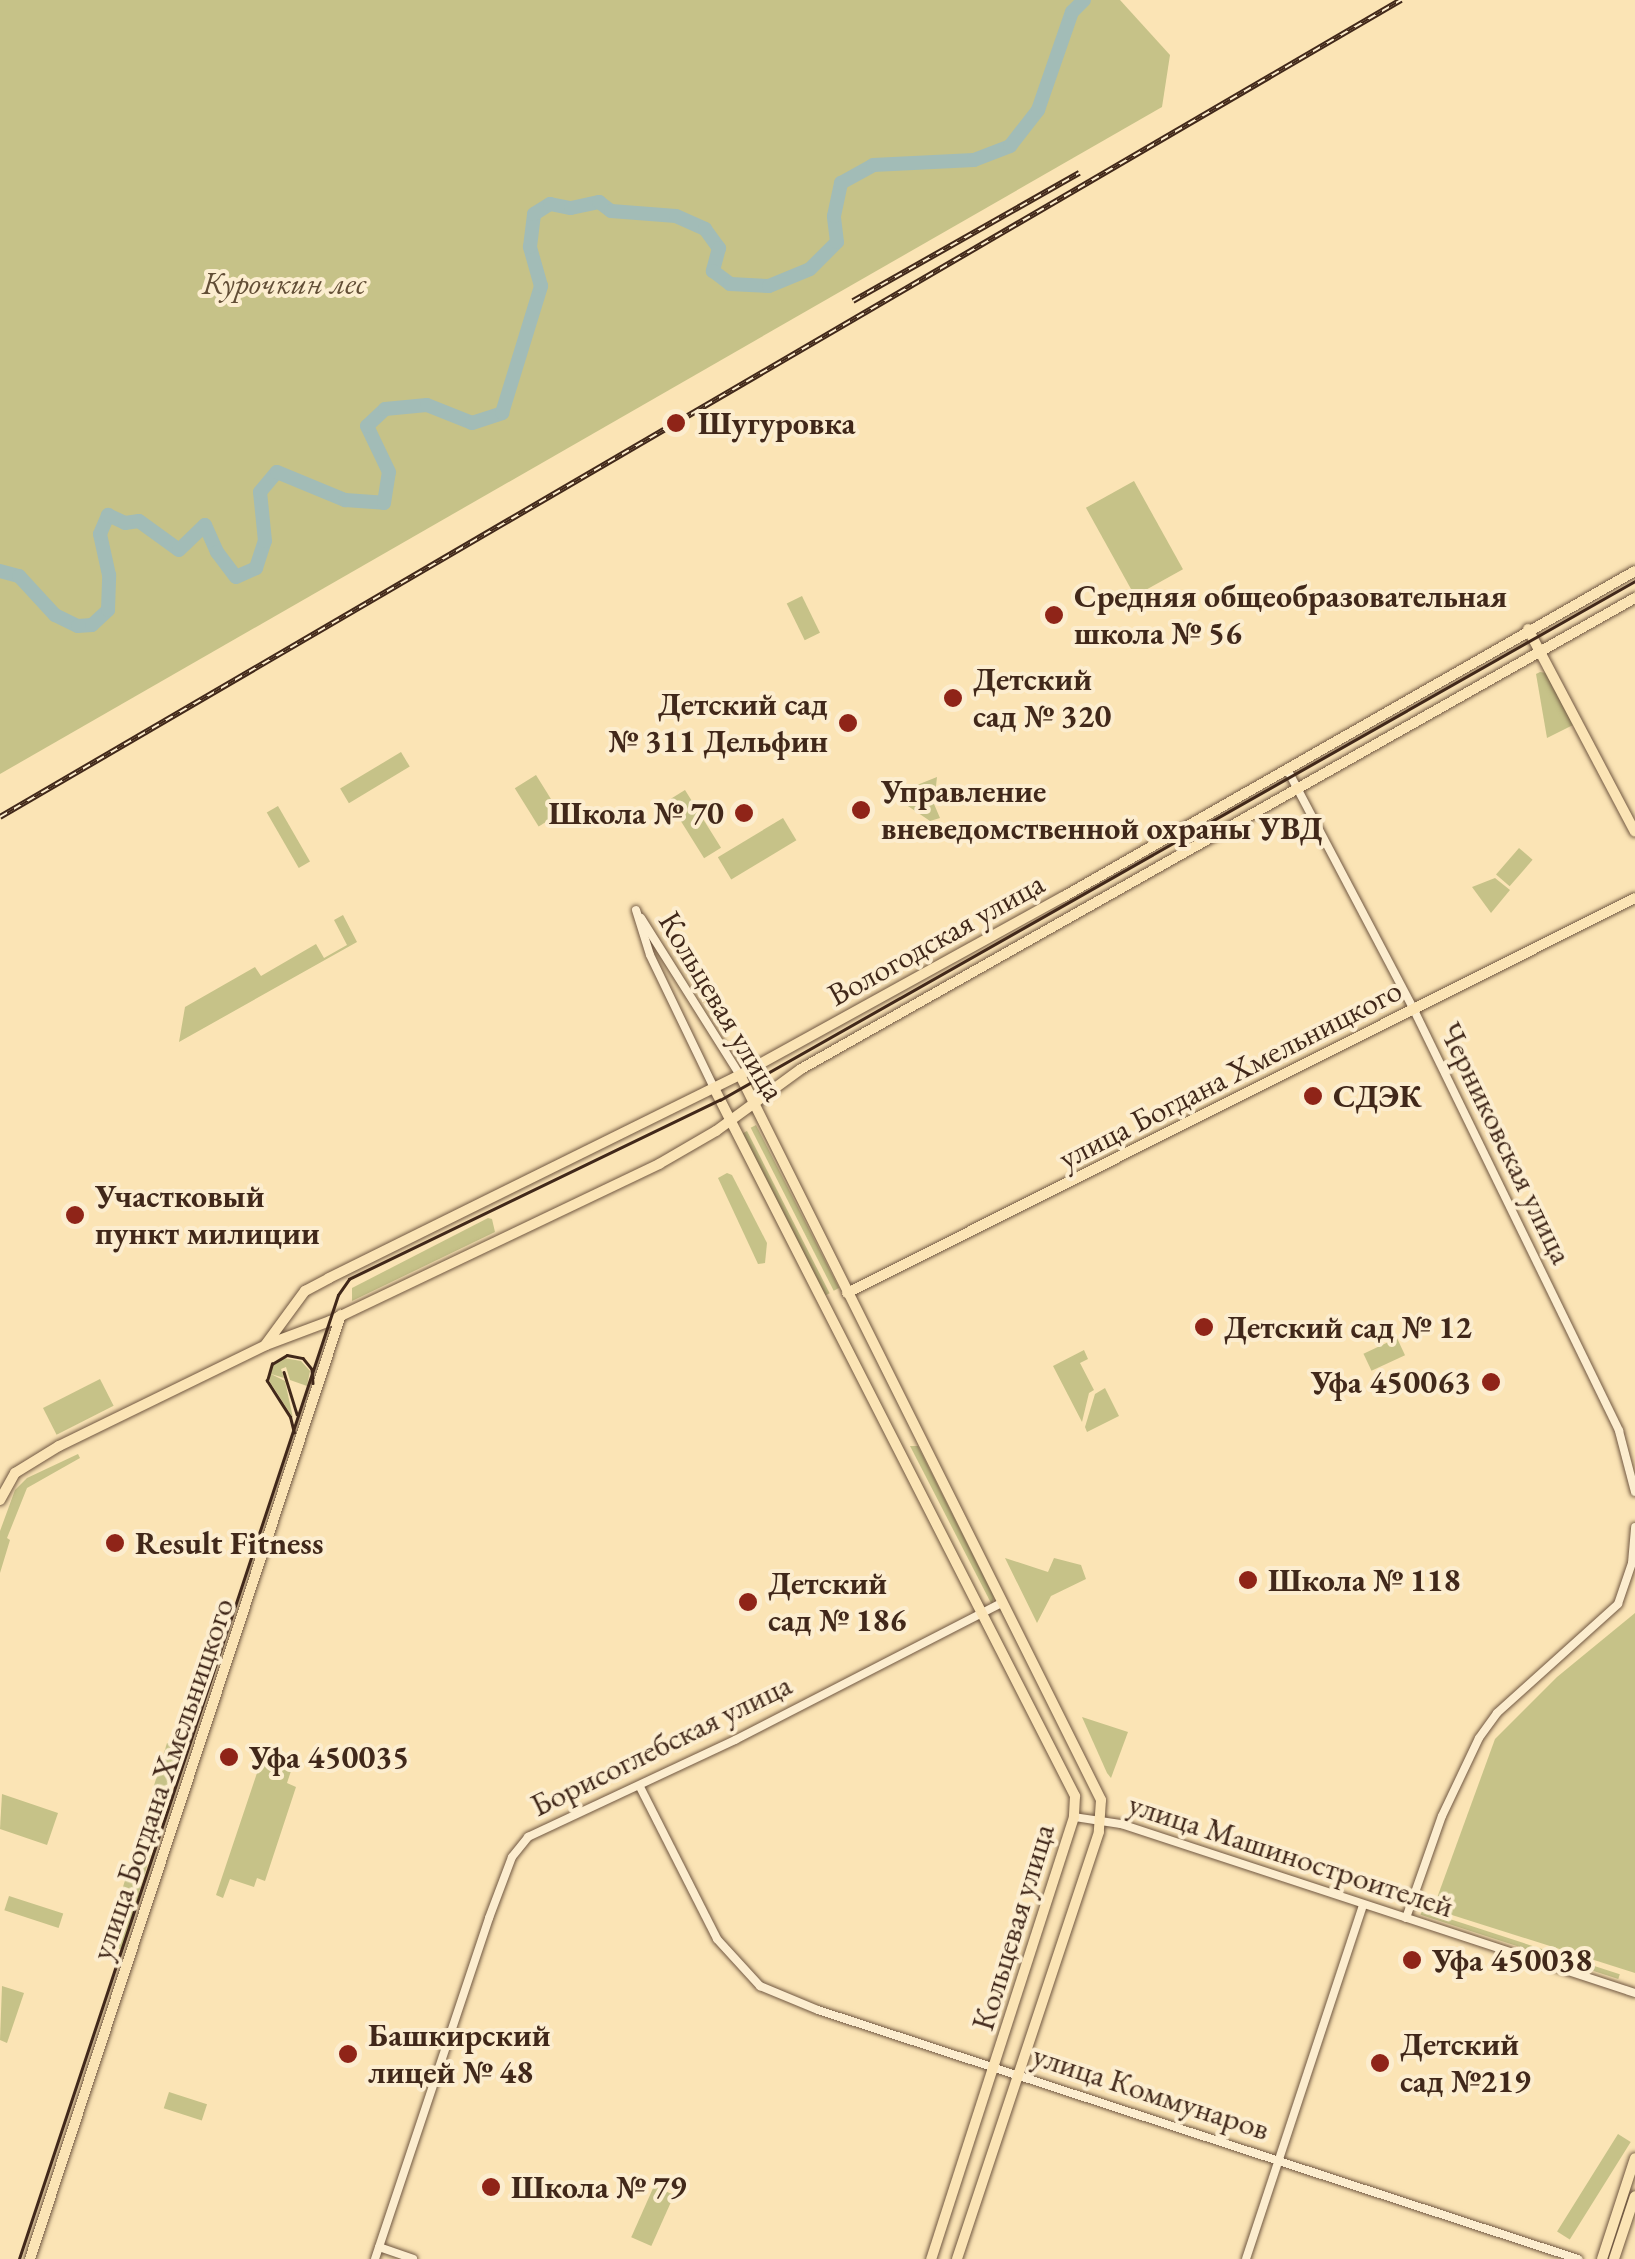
<!DOCTYPE html>
<meta charset="utf-8">
<style>
body{margin:0}
#map{position:relative;width:1635px;height:2259px;overflow:hidden;background:#fbe4b5;font-family:"EB Garamond",serif}
div>[style]{position:absolute}
.green>*{inset:0;background:#c6c288;transform-origin:0 0}
.river>*{height:14px;margin:-7px;padding:0 7px;transform-origin:7px;border-radius:7px;background:#a2bcb7}
.roads{filter:drop-shadow(0 0 2px #705741) drop-shadow(0 0 2px #705741)}
.minor>*{height:8px;margin:-4px;padding:0 4px;transform-origin:4px;border-radius:4px;background:#fcedcf}
.major>*{height:10px;margin:-5px;padding:0 5px;transform-origin:5px;border-radius:5px;background:#fbe4b5}
.tram>*{height:2.5px;margin:-1.25px;padding:0 1.25px;transform-origin:1.25px;border-radius:1.25px;background:#41281a}
.rail>*{height:6px;margin-top:-3px;transform-origin:0;background:repeating-linear-gradient(90deg,#fcedcf 0 8px,#41281a 0 16px);box-sizing:border-box;border-block:2px solid #41281a}
.dots>*{width:28px;height:28px;translate:-50% -50%;box-sizing:border-box;border:5px solid #fcedcf;border-radius:50%}
span{translate:-50% -50%;white-space:nowrap;text-align:center;line-height:1.15;-webkit-text-stroke:8px #fcedcf;paint-order:stroke}
.park-label{font-size:32px;color:#624e36;font-style:italic}
.poi-label{font-size:32px;color:#41281a;font-weight:700}
.left{translate:0 -50%;text-align:left}
.right{translate:-100% -50%;text-align:right}
.street-label{font-size:32px;color:#41281a}
</style>
<div id="map">
<div class="green">
<i style="clip-path:polygon(0 0,1120px 0,1170px 55px,1162px 107px,0 774px)"></i>
<i style="left:1134px;top:481px;width:101px;height:55px;rotate:61deg"></i>
<i style="left:802px;top:596px;width:41px;height:17px;rotate:64deg"></i>
<i style="clip-path:polygon(1540px 672px,1546px 673px,1573px 725px,1547px 738px,1536px 674px)"></i>
<i style="left:401px;top:752px;width:17px;height:71px;rotate:59deg"></i>
<i style="left:536px;top:775px;width:45px;height:25px;rotate:58deg"></i>
<i style="clip-path:polygon(937px 777px,934px 804px,940px 818px,930px 821px,902px 802px,912px 787px)"></i>
<i style="left:685px;top:790px;width:68px;height:20px;rotate:58deg"></i>
<i style="left:278px;top:806px;width:64px;height:13px;rotate:60deg"></i>
<i style="left:783px;top:818px;width:26px;height:76px;rotate:59deg"></i>
<i style="left:1519px;top:848px;width:18px;height:35px;rotate:41deg"></i>
<i style="clip-path:polygon(1495px 878px,1510px 890px,1491px 913px,1472px 887px)"></i>
<i style="clip-path:polygon(343px 915px,357px 942px,179px 1042px,185px 1007px,255px 967px,261px 976px,316px 944px,324px 958px,347px 945px,334px 920px)"></i>
<i style="left:756px;top:1125px;width:183px;height:6px;rotate:63deg"></i>
<i style="left:747px;top:1131px;width:182px;height:6px;rotate:63deg"></i>
<i style="clip-path:polygon(727px 1173px,732px 1175px,767px 1243px,765px 1263px,758px 1264px,718px 1178px)"></i>
<i style="clip-path:polygon(488px 1218px,492px 1219px,495px 1232px,352px 1301px,352px 1288px)"></i>
<i style="left:1397px;top:1338px;width:19px;height:37px;rotate:65deg"></i>
<i style="clip-path:polygon(1084px 1350px,1088px 1359px,1080px 1363px,1094px 1390px,1089px 1393px,1082px 1422px,1053px 1366px)"></i>
<i style="clip-path:polygon(284px 1358px,301px 1361px,310px 1371px,307px 1386px,290px 1380px,286px 1367px,281px 1369px,284px 1378px,271px 1374px,285px 1381px,293px 1418px,270px 1382px,270px 1374px,273px 1366px)"></i>
<i style="left:100px;top:1379px;width:30px;height:64px;rotate:63deg"></i>
<i style="clip-path:polygon(1105px 1388px,1119px 1416px,1087px 1432px,1085px 1427px,1095px 1394px)"></i>
<i style="clip-path:polygon(910px 1446px,918px 1446px,994px 1597px,992px 1605px)"></i>
<i style="clip-path:polygon(78px 1454px,80px 1458px,27px 1488px,7px 1538px,10px 1540px,0 1573px,0 1531px,15px 1490px,27px 1478px)"></i>
<i style="clip-path:polygon(1005px 1558px,1048px 1572px,1054px 1558px,1081px 1565px,1086px 1579px,1051px 1596px,1037px 1623px)"></i>
<i style="clip-path:polygon(1635px 1613px,1635px 1973px,1433px 1909px,1495px 1739px,1557px 1677px)"></i>
<i style="clip-path:polygon(1082px 1717px,1128px 1732px,1111px 1778px,1107px 1773px)"></i>
<i style="left:167px;top:1743px;width:17px;height:211px;rotate:17deg"></i>
<i style="clip-path:polygon(253px 1758px,291px 1771px,287px 1783px,296px 1787px,265px 1881px,257px 1878px,254px 1887px,230px 1879px,223px 1898px,216px 1895px,257px 1773px,249px 1769px)"></i>
<i style="clip-path:polygon(2px 1794px,58px 1813px,47px 1845px,0 1829px)"></i>
<i style="left:9px;top:1896px;width:57px;height:15px;rotate:18deg"></i>
<i style="left:1422px;top:1910px;width:208px;height:5px;rotate:18deg"></i>
<i style="clip-path:polygon(2px 1986px,24px 1993px,7px 2043px,0 2040px)"></i>
<i style="left:169px;top:2092px;width:40px;height:17px;rotate:18deg"></i>
<i style="left:1618px;top:2134px;width:15px;height:115px;rotate:32deg"></i>
<i style="left:654px;top:2186px;width:22px;height:56px;rotate:24deg"></i>
</div>
<div class="river">
<i style="left:0;top:571px;width:20px;rotate:15deg"></i>
<i style="left:19px;top:576px;width:53px;rotate:47.3deg"></i>
<i style="left:55px;top:615px;width:25px;rotate:26deg"></i>
<i style="left:78px;top:626px;width:14px;rotate:-4deg"></i>
<i style="left:92px;top:625px;width:22px;rotate:-43deg"></i>
<i style="left:108px;top:610px;width:35px;rotate:-88deg"></i>
<i style="left:109px;top:575px;width:42px;rotate:-102.4deg"></i>
<i style="left:100px;top:534px;width:21px;rotate:-67deg"></i>
<i style="left:108px;top:515px;width:19px;rotate:25deg"></i>
<i style="left:125px;top:523px;width:14px;rotate:-8deg"></i>
<i style="left:139px;top:521px;width:49px;rotate:35.9deg"></i>
<i style="left:179px;top:550px;width:36px;rotate:-44deg"></i>
<i style="left:205px;top:525px;width:30px;rotate:66deg"></i>
<i style="left:217px;top:552px;width:31px;rotate:53deg"></i>
<i style="left:236px;top:577px;width:22px;rotate:-24deg"></i>
<i style="left:256px;top:568px;width:28px;rotate:-72deg"></i>
<i style="left:265px;top:541px;width:49px;rotate:-95.8deg"></i>
<i style="left:260px;top:492px;width:26px;rotate:-50deg"></i>
<i style="left:277px;top:472px;width:74px;rotate:22.4deg"></i>
<i style="left:345px;top:500px;width:39px;rotate:4deg"></i>
<i style="left:384px;top:503px;width:31px;rotate:-81deg"></i>
<i style="left:389px;top:472px;width:51px;rotate:-115.6deg"></i>
<i style="left:367px;top:426px;width:25px;rotate:-43deg"></i>
<i style="left:385px;top:409px;width:42px;rotate:-5.4deg"></i>
<i style="left:427px;top:405px;width:48px;rotate:21.8deg"></i>
<i style="left:472px;top:423px;width:32px;rotate:-18deg"></i>
<i style="left:502px;top:413px;width:133px;rotate:-72.9deg"></i>
<i style="left:541px;top:286px;width:41px;rotate:-105.8deg"></i>
<i style="left:530px;top:247px;width:33px;rotate:-83deg"></i>
<i style="left:534px;top:214px;width:19px;rotate:-32deg"></i>
<i style="left:550px;top:204px;width:21px;rotate:11deg"></i>
<i style="left:571px;top:208px;width:29px;rotate:-12deg"></i>
<i style="left:599px;top:202px;width:15px;rotate:37deg"></i>
<i style="left:611px;top:211px;width:65px;rotate:4.4deg"></i>
<i style="left:676px;top:216px;width:32px;rotate:24deg"></i>
<i style="left:705px;top:229px;width:24px;rotate:54deg"></i>
<i style="left:719px;top:248px;width:24px;rotate:105deg"></i>
<i style="left:713px;top:271px;width:21px;rotate:37deg"></i>
<i style="left:730px;top:284px;width:39px;rotate:3deg"></i>
<i style="left:769px;top:286px;width:44px;rotate:-22.5deg"></i>
<i style="left:810px;top:269px;width:38px;rotate:-45deg"></i>
<i style="left:837px;top:242px;width:26px;rotate:-97deg"></i>
<i style="left:834px;top:216px;width:34px;rotate:-78deg"></i>
<i style="left:841px;top:183px;width:37px;rotate:-29deg"></i>
<i style="left:873px;top:165px;width:101px;rotate:-2.8deg"></i>
<i style="left:974px;top:160px;width:39px;rotate:-21deg"></i>
<i style="left:1010px;top:146px;width:46px;rotate:-52.1deg"></i>
<i style="left:1038px;top:110px;width:104px;rotate:-70.9deg"></i>
<i style="left:1072px;top:12px;width:17px;rotate:-45deg"></i>
</div>
<div class="roads">
<div class="minor">
<i style="left:1287px;top:769px;width:272px;rotate:62.2deg"></i>
<i style="left:1414px;top:1010px;width:468px;rotate:64deg"></i>
<i style="left:1619px;top:1431px;width:63px;rotate:75.3deg"></i>
<i style="left:636px;top:910px;width:47px;rotate:72.7deg"></i>
<i style="left:650px;top:955px;width:148px;rotate:64.3deg"></i>
<i style="left:641px;top:918px;width:186px;rotate:57.8deg"></i>
<i style="left:640px;top:1787px;width:170px;rotate:63.1deg"></i>
<i style="left:717px;top:1939px;width:64px;rotate:47.5deg"></i>
<i style="left:760px;top:1986px;width:63px;rotate:22.5deg"></i>
<i style="left:818px;top:2010px;width:800px;rotate:18.14deg"></i>
<i style="left:1074px;top:1817px;width:48px;rotate:8.5deg"></i>
<i style="left:1121px;top:1824px;width:541px;rotate:18.2deg"></i>
<i style="left:1406px;top:1918px;width:108px;rotate:-70.6deg"></i>
<i style="left:1442px;top:1816px;width:86px;rotate:-64.6deg"></i>
<i style="left:1479px;top:1738px;width:31px;rotate:-54deg"></i>
<i style="left:1497px;top:1713px;width:163px;rotate:-42deg"></i>
<i style="left:1618px;top:1604px;width:43px;rotate:-71.1deg"></i>
<i style="left:1632px;top:1563px;width:36px;rotate:-85deg"></i>
<i style="left:379px;top:2247px;width:36px;rotate:19deg"></i>
<i style="left:375px;top:2259px;width:360px;rotate:-71.5deg"></i>
<i style="left:489px;top:1918px;width:65px;rotate:-69.3deg"></i>
<i style="left:512px;top:1857px;width:26px;rotate:-51deg"></i>
<i style="left:528px;top:1837px;width:229px;rotate:-25.1deg"></i>
<i style="left:735px;top:1740px;width:301px;rotate:-27.2deg"></i>
<i style="left:1246px;top:2259px;width:372px;rotate:-71.7deg"></i>
</div>
<div class="major">
<i style="left:1528px;top:629px;width:229px;rotate:62.2deg"></i>
<i style="left:740px;top:1075px;width:810px;rotate:63.53deg"></i>
<i style="left:1101px;top:1800px;width:32px;rotate:94deg"></i>
<i style="left:1099px;top:1832px;width:450px;rotate:108.4deg"></i>
<i style="left:714px;top:1088px;width:795px;rotate:62.98deg"></i>
<i style="left:1075px;top:1796px;width:21px;rotate:93deg"></i>
<i style="left:1074px;top:1817px;width:465px;rotate:107.9deg"></i>
<i style="left:847px;top:1293px;width:881px;rotate:-26.62deg"></i>
<i style="left:266px;top:1344px;width:66px;rotate:-53.7deg"></i>
<i style="left:305px;top:1291px;width:27px;rotate:-28deg"></i>
<i style="left:329px;top:1278px;width:458px;rotate:-26.3deg"></i>
<i style="left:740px;top:1075px;width:369px;rotate:-28.9deg"></i>
<i style="left:1063px;top:897px;width:658px;rotate:-29.68deg"></i>
<i style="left:0;top:1500px;width:31px;rotate:-61deg"></i>
<i style="left:15px;top:1473px;width:52px;rotate:-31.5deg"></i>
<i style="left:59px;top:1446px;width:230px;rotate:-26deg"></i>
<i style="left:266px;top:1345px;width:68px;rotate:-20.6deg"></i>
<i style="left:330px;top:1321px;width:365px;rotate:-25.5deg"></i>
<i style="left:659px;top:1164px;width:66px;rotate:-30.1deg"></i>
<i style="left:716px;top:1131px;width:105px;rotate:-36.1deg"></i>
<i style="left:801px;top:1069px;width:958px;rotate:-29.46deg"></i>
<i style="left:30px;top:2259px;width:994px;rotate:-71.77deg"></i>
<i style="left:1602px;top:2259px;width:106px;rotate:-71.9deg"></i>
<i style="left:1614px;top:2259px;width:66px;rotate:-71.6deg"></i>
</div>
</div>
<div class="tram">
<i style="left:284px;top:1372px;width:44px;rotate:72.8deg"></i>
<i style="left:294px;top:1433px;width:16px;rotate:-104deg"></i>
<i style="left:290px;top:1417px;width:43px;rotate:-122.6deg"></i>
<i style="left:267px;top:1381px;width:18px;rotate:-74deg"></i>
<i style="left:272px;top:1364px;width:17px;rotate:-31deg"></i>
<i style="left:287px;top:1355px;width:16px;rotate:11deg"></i>
<i style="left:303px;top:1358px;width:14px;rotate:51deg"></i>
<i style="left:312px;top:1369px;width:14px;rotate:86deg"></i>
<i style="left:19px;top:2259px;width:1015px;rotate:-71.69deg"></i>
<i style="left:338px;top:1295px;width:19px;rotate:-55deg"></i>
<i style="left:349px;top:1279px;width:412px;rotate:-25.8deg"></i>
<i style="left:720px;top:1100px;width:1052px;rotate:-29.56deg"></i>
</div>
<div class="rail">
<i style="left:853px;top:301px;width:260px;rotate:-29.5deg"></i>
<i style="left:0;top:817px;width:1622px;rotate:-30.25deg"></i>
</div>
<div class="dots">
<i style="left:676px;top:423px;background:#8f2418"></i>
<i style="left:1054px;top:615px;background:#8f2418"></i>
<i style="left:953px;top:698px;background:#8f2418"></i>
<i style="left:848px;top:723px;background:#8f2418"></i>
<i style="left:861px;top:810px;background:#8f2418"></i>
<i style="left:744px;top:813px;background:#8f2418"></i>
<i style="left:1313px;top:1096px;background:#8f2418"></i>
<i style="left:75px;top:1215px;background:#8f2418"></i>
<i style="left:1204px;top:1327px;background:#8f2418"></i>
<i style="left:1491px;top:1382px;background:#8f2418"></i>
<i style="left:115px;top:1543px;background:#8f2418"></i>
<i style="left:1248px;top:1580px;background:#8f2418"></i>
<i style="left:748px;top:1602px;background:#8f2418"></i>
<i style="left:229px;top:1757px;background:#8f2418"></i>
<i style="left:1412px;top:1960px;background:#8f2418"></i>
<i style="left:348px;top:2054px;background:#8f2418"></i>
<i style="left:1380px;top:2063px;background:#8f2418"></i>
<i style="left:491px;top:2187px;background:#8f2418"></i>
</div>
<div class="park-label">
<span style="left:284px;top:283px">Курочкин лес</span>
</div>
<div class="poi-label">
<span class="left" style="left:698px;top:423px">Шугуровка</span>
<span class="left" style="left:1074px;top:615px">Средняя общеобразовательная<br>школа № 56</span>
<span class="left" style="left:973px;top:698px">Детский<br>сад № 320</span>
<span class="right" style="left:828px;top:723px">Детский сад<br>№ 311 Дельфин</span>
<span class="left" style="left:881px;top:810px">Управление<br>вневедомственной охраны УВД</span>
<span class="right" style="left:724px;top:813px">Школа № 70</span>
<span class="left" style="left:1333px;top:1096px">СДЭК</span>
<span class="left" style="left:95px;top:1215px">Участковый<br>пункт милиции</span>
<span class="left" style="left:1224px;top:1327px">Детский сад № 12</span>
<span class="right" style="left:1471px;top:1382px">Уфа 450063</span>
<span class="left" style="left:135px;top:1543px">Result Fitness</span>
<span class="left" style="left:1268px;top:1580px">Школа № 118</span>
<span class="left" style="left:768px;top:1602px">Детский<br>сад № 186</span>
<span class="left" style="left:249px;top:1757px">Уфа 450035</span>
<span class="left" style="left:1432px;top:1960px">Уфа 450038</span>
<span class="left" style="left:368px;top:2054px">Башкирский<br>лицей № 48</span>
<span class="left" style="left:1400px;top:2063px">Детский<br>сад №219</span>
<span class="left" style="left:511px;top:2187px">Школа № 79</span>
</div>
<div class="street-label">
<span style="left:936px;top:939px;rotate:-29deg">Вологодская улица</span>
<span style="left:722px;top:1006px;rotate:59deg">Кольцевая улица</span>
<span style="left:1230px;top:1074px;rotate:-27deg">улица Богдана Хмельницкого</span>
<span style="left:1506px;top:1143px;rotate:64deg">Черниковская улица</span>
<span style="left:661px;top:1745px;rotate:-26deg">Борисоглебская улица</span>
<span style="left:162px;top:1779px;rotate:-71deg">улица Богдана Хмельницкого</span>
<span style="left:1291px;top:1855px;rotate:18deg">улица Машиностроителей</span>
<span style="left:1013px;top:1927px;rotate:-73deg">Кольцевая улица</span>
<span style="left:1151px;top:2092px;rotate:18deg">улица Коммунаров</span>
</div>
</div>
